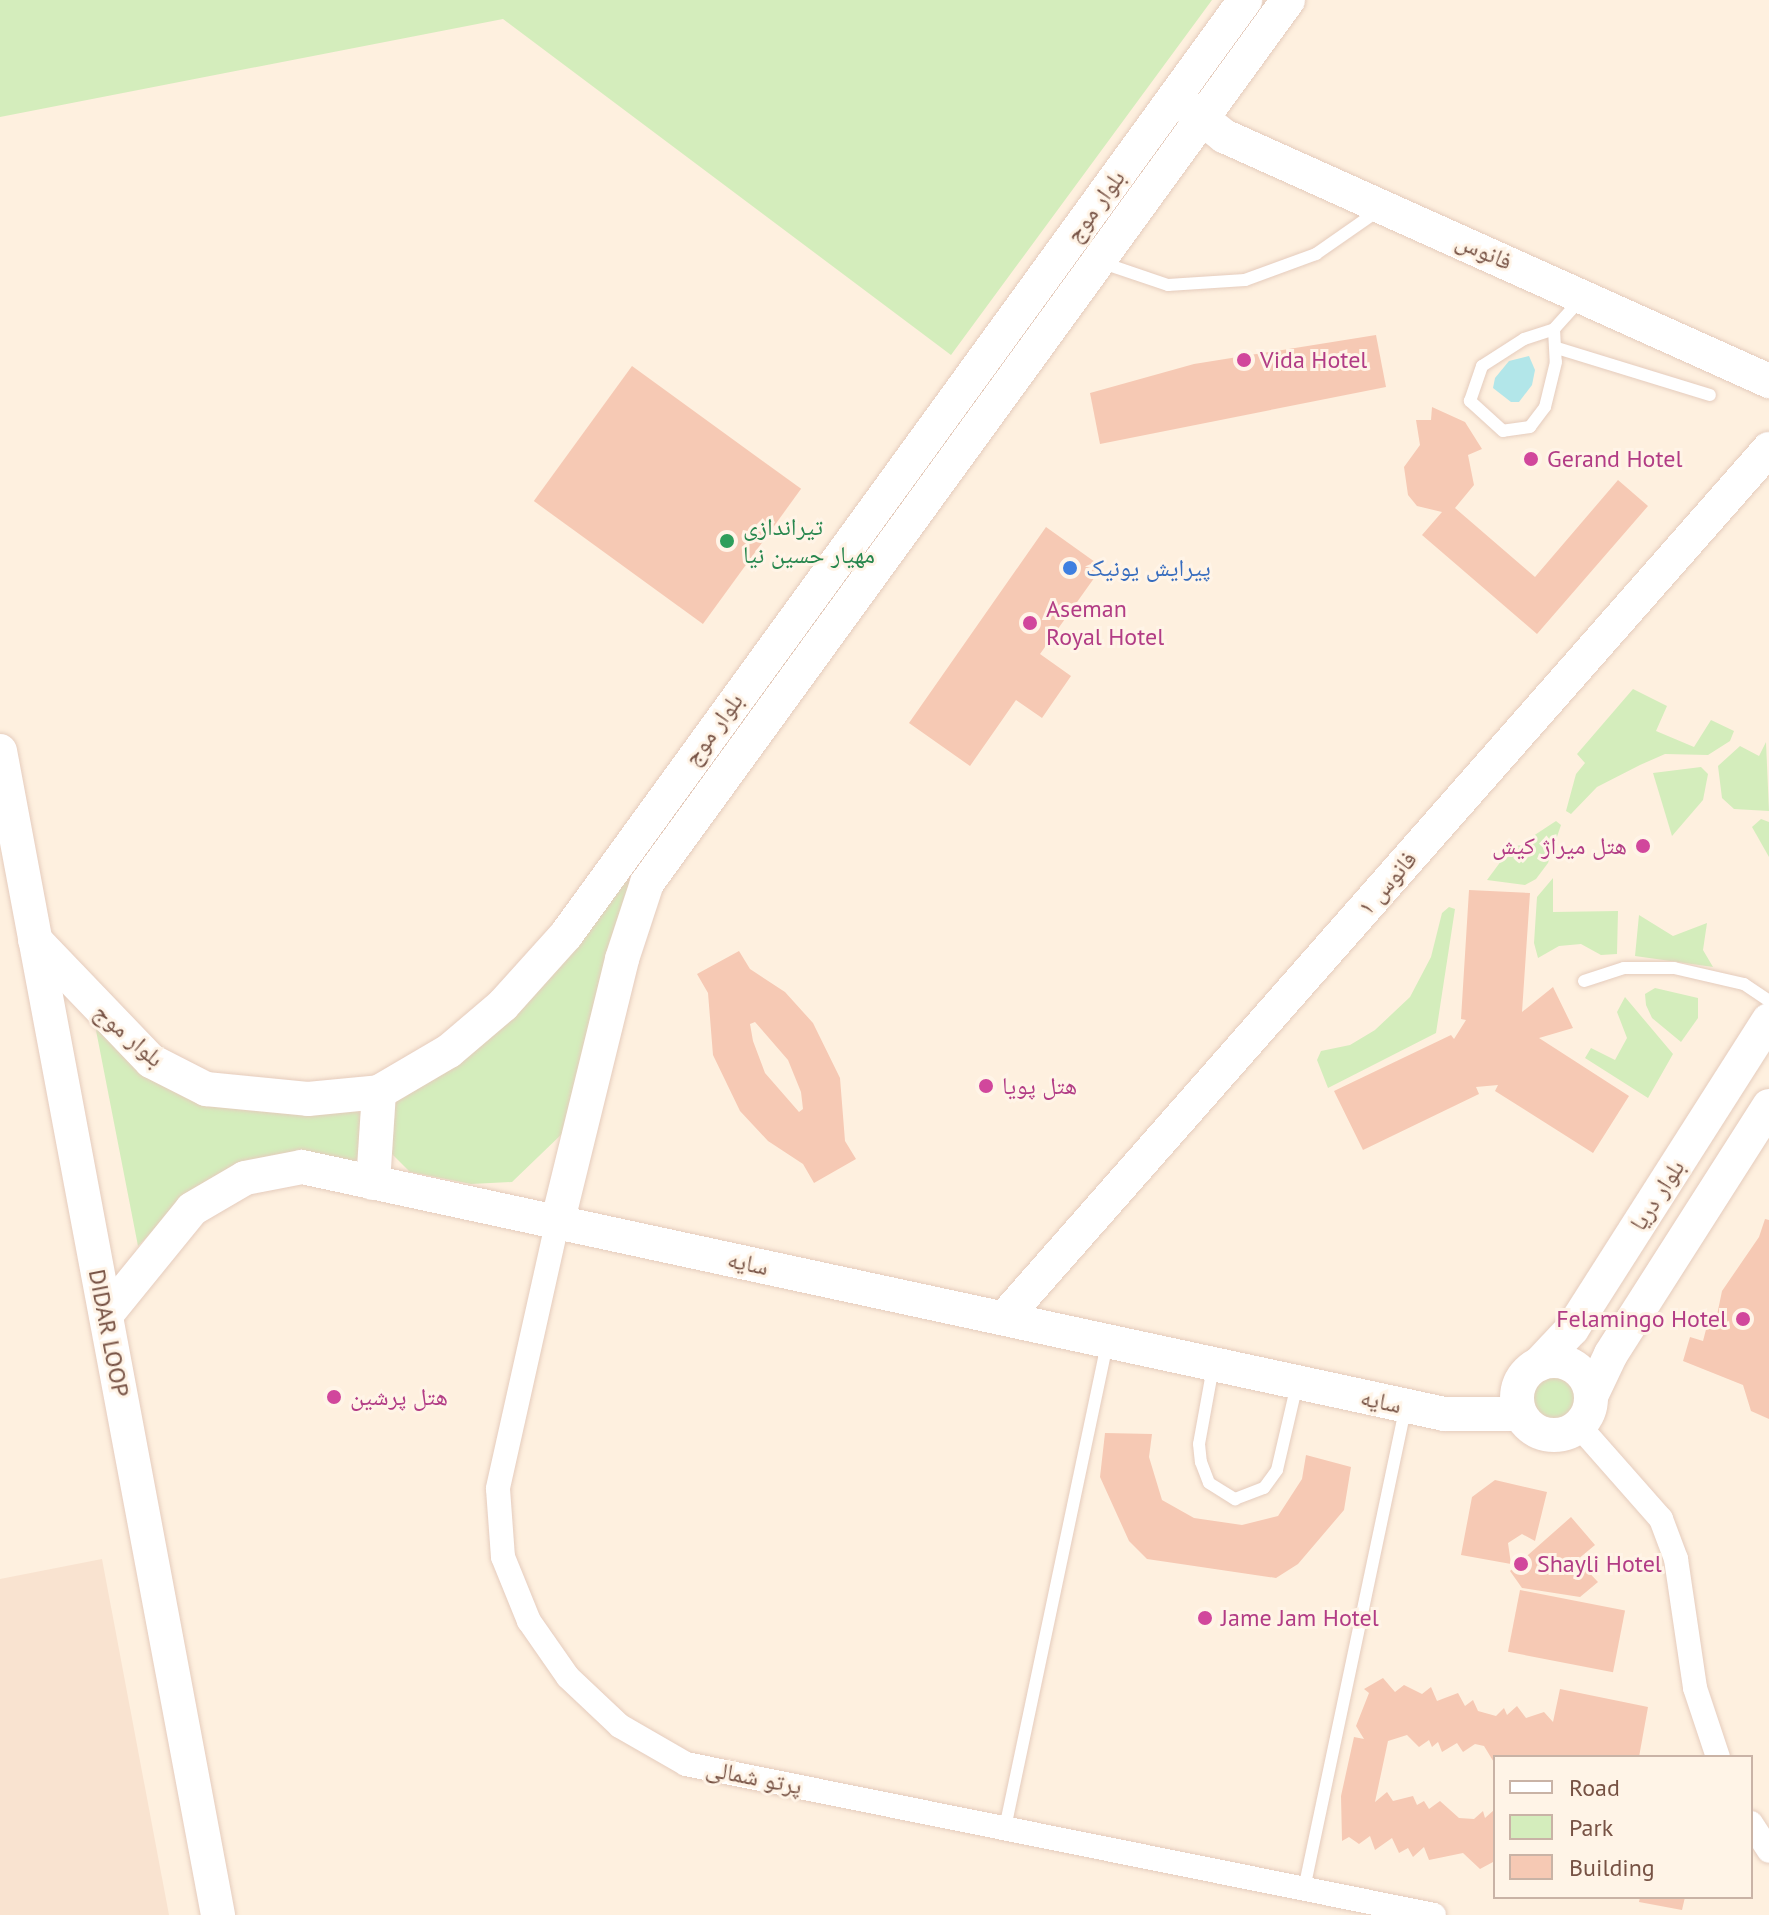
<!DOCTYPE html>
<meta charset="utf-8">
<style>
body{margin:0}
#map{position:relative;width:1769px;height:1915px;overflow:hidden;background:#fef0df;font-family:"PT Sans","Noto Naskh Arabic",sans-serif}
div>[style]{position:absolute}
.residential>*{inset:0;background:#f9e3d0}
.green>*{inset:0;background:#d4edbc}
.round{border-radius:50%}
.water>*{inset:0;background:#b2e6e9}
.building>*{inset:0;background:#f6c9b4;transform-origin:0 0}
.roads{filter:drop-shadow(0 0 2px #e5ccbd) drop-shadow(0 0 2px #e5ccbd)}
.lane>*{height:12px;margin:-6px;padding:0 6px;transform-origin:6px;border-radius:6px;background:#fff}
.street>*{height:24px;margin:-12px;padding:0 12px;transform-origin:12px;border-radius:12px;background:#fff}
.secondary>*{height:34px;margin:-17px;padding:0 17px;transform-origin:17px;border-radius:17px;background:#fff}
.secondary>.ring{margin:-17px;padding:0;box-sizing:content-box;background:none;border:34px solid #fff;border-radius:50%}
.dots>*{width:22px;height:22px;translate:-50% -50%;box-sizing:border-box;border:4px solid #fff4e7;border-radius:50%}
span{translate:-50% -50%;white-space:nowrap;text-align:center;line-height:1.15;-webkit-text-stroke:6px #fff4e7;paint-order:stroke}
.street-label{font-size:24px;color:#775244}
.hotel-label{font-size:24px;color:#b23c85}
.left{translate:0 -50%;text-align:left}
.right{translate:-100% -50%;text-align:right}
.leisure-label{font-size:24px;color:#27864d}
.shop-label{font-size:24px;color:#366cbe}
.legend{position:absolute;left:1493px;top:1755px;width:260px;height:144px;box-sizing:border-box;background:#fff4e7;border:2px solid #c9b3a6;margin:0;padding:10px 14px;list-style:none;font-size:24px;color:#775244}
.legend li{display:flex;align-items:center;gap:16px;height:40px}
.legend b{width:40px;border:2px solid #c9b3a6}
</style>
<div id="map">
<div class="residential">
<i style="clip-path:polygon(102px 1559px,169px 1915px,0 1915px,0 1579px)"></i>
</div>
<div class="green">
<i style="clip-path:polygon(0 0,1212px 0,951px 355px,503px 19px,0 117px)"></i>
<i style="clip-path:polygon(1633px 689px,1667px 706px,1656px 731px,1694px 747px,1711px 720px,1734px 731px,1730px 741px,1708px 755px,1665px 754px,1640px 765px,1597px 787px,1571px 814px,1566px 811px,1576px 774px,1585px 763px,1577px 754px)"></i>
<i style="clip-path:polygon(1766px 742px,1769px 811px,1734px 809px,1722px 798px,1718px 766px,1740px 746px,1759px 756px)"></i>
<i style="clip-path:polygon(706px 757px,642px 861px,566px 1130px,512px 1182px,471px 1184px,410px 1172px,384px 1146px,391px 1107px)"></i>
<i style="clip-path:polygon(1701px 767px,1708px 774px,1703px 800px,1672px 836px,1653px 773px)"></i>
<i style="clip-path:polygon(1761px 819px,1769px 822px,1769px 857px,1752px 827px)"></i>
<i style="clip-path:polygon(1556px 821px,1561px 825px,1548px 863px,1536px 879px,1525px 885px,1487px 880px,1507px 853px)"></i>
<i style="clip-path:polygon(1553px 878px,1553px 912px,1618px 911px,1617px 954px,1601px 955px,1581px 944px,1559px 946px,1538px 958px,1534px 943px,1537px 897px)"></i>
<i style="clip-path:polygon(1449px 907px,1455px 909px,1436px 1033px,1328px 1088px,1317px 1060px,1321px 1051px,1350px 1045px,1375px 1030px,1410px 997px,1431px 957px,1442px 913px)"></i>
<i style="clip-path:polygon(1639px 915px,1673px 936px,1707px 923px,1703px 950px,1713px 967px,1635px 956px)"></i>
<i style="clip-path:polygon(1655px 988px,1698px 998px,1698px 1018px,1681px 1042px,1652px 1018px,1646px 1005px,1645px 994px)"></i>
<i style="clip-path:polygon(1625px 997px,1673px 1054px,1648px 1098px,1585px 1058px,1591px 1048px,1615px 1060px,1627px 1038px,1617px 1012px)"></i>
<i style="clip-path:polygon(94px 1020px,160px 1076px,369px 1099px,367px 1162px,304px 1157px,165px 1219px,138px 1246px)"></i>
<i class="round" style="left:1527px;top:1371px;width:54px;height:54px"></i>
</div>
<div class="water">
<i style="clip-path:polygon(1529px 356px,1535px 370px,1532px 385px,1519px 402px,1511px 402px,1493px 388px,1495px 378px,1509px 361px)"></i>
</div>
<div class="building">
<i style="clip-path:polygon(1376px 335px,1386px 387px,1100px 444px,1090px 393px,1194px 364px)"></i>
<i style="left:632px;top:366px;width:209px;height:167px;rotate:36deg"></i>
<i style="clip-path:polygon(1432px 407px,1465px 422px,1482px 449px,1468px 455px,1474px 485px,1455px 508px,1535px 577px,1618px 480px,1648px 506px,1537px 634px,1422px 535px,1442px 512px,1417px 506px,1408px 495px,1404px 467px,1420px 445px,1416px 420px,1431px 420px)"></i>
<i style="clip-path:polygon(1046px 527px,1102px 567px,1040px 654px,1071px 676px,1042px 718px,1016px 700px,970px 766px,909px 723px)"></i>
<i style="clip-path:polygon(1469px 890px,1530px 893px,1522px 1012px,1553px 987px,1573px 1028px,1539px 1038px,1629px 1096px,1593px 1153px,1495px 1091px,1498px 1085px,1476px 1087px,1479px 1094px,1363px 1150px,1334px 1091px,1451px 1035px,1454px 1039px,1466px 1020px,1461px 1019px)"></i>
<i style="clip-path:polygon(evenodd,739px 951px,750px 969px,785px 992px,813px 1023px,840px 1078px,845px 1141px,856px 1159px,814px 1183px,803px 1164px,768px 1141px,740px 1111px,713px 1055px,708px 993px,697px 974px,739px 951px,755px 1022px,788px 1060px,801px 1092px,803px 1109px,799px 1112px,765px 1073px,753px 1041px,750px 1024px,755px 1022px)"></i>
<i style="clip-path:polygon(1765px 1219px,1769px 1220px,1769px 1419px,1751px 1411px,1743px 1385px,1683px 1361px,1690px 1337px,1703px 1341px,1709px 1318px,1716px 1320px,1722px 1291px,1759px 1237px)"></i>
<i style="clip-path:polygon(1105px 1433px,1152px 1434px,1149px 1457px,1162px 1500px,1194px 1518px,1242px 1525px,1278px 1516px,1302px 1479px,1306px 1455px,1351px 1467px,1344px 1510px,1298px 1564px,1276px 1578px,1147px 1559px,1129px 1541px,1100px 1477px)"></i>
<i style="clip-path:polygon(1495px 1480px,1547px 1492px,1535px 1541px,1522px 1534px,1508px 1543px,1511px 1564px,1461px 1555px,1472px 1497px)"></i>
<i style="clip-path:polygon(1571px 1517px,1595px 1545px,1577px 1560px,1598px 1582px,1580px 1597px,1522px 1588px,1510px 1571px)"></i>
<i style="left:1520px;top:1590px;width:107px;height:63px;rotate:11deg"></i>
<i style="clip-path:polygon(1383px 1678px,1395px 1692px,1404px 1685px,1422px 1694px,1431px 1687px,1437px 1701px,1458px 1693px,1465px 1706px,1473px 1700px,1478px 1711px,1496px 1716px,1504px 1708px,1507px 1715px,1517px 1706px,1526px 1718px,1544px 1712px,1553px 1722px,1560px 1689px,1648px 1707px,1639px 1757px,1495px 1757px,1495px 1764px,1484px 1746px,1475px 1744px,1463px 1752px,1457px 1743px,1442px 1752px,1438px 1742px,1432px 1747px,1429px 1740px,1419px 1747px,1407px 1735px,1388px 1741px,1375px 1802px,1387px 1792px,1393px 1801px,1413px 1796px,1417px 1805px,1424px 1801px,1429px 1809px,1440px 1801px,1459px 1818px,1474px 1819px,1483px 1811px,1485px 1818px,1494px 1810px,1495px 1866px,1493px 1862px,1480px 1869px,1463px 1853px,1429px 1860px,1424px 1847px,1413px 1857px,1408px 1848px,1399px 1853px,1392px 1838px,1375px 1850px,1370px 1836px,1359px 1844px,1349px 1837px,1342px 1841px,1341px 1796px,1354px 1737px,1364px 1739px,1356px 1726px,1369px 1693px,1364px 1689px)"></i>
<i style="clip-path:polygon(1640px 1897px,1685px 1897px,1682px 1910px,1639px 1902px)"></i>
</div>
<div class="roads">
<div class="lane">
<i style="left:1100px;top:262px;width:72px;rotate:18.7deg"></i>
<i style="left:1168px;top:285px;width:77px;rotate:-3.7deg"></i>
<i style="left:1245px;top:280px;width:76px;rotate:-20.1deg"></i>
<i style="left:1316px;top:254px;width:77px;rotate:-34.9deg"></i>
<i style="left:1554px;top:329px;width:33px;rotate:87deg"></i>
<i style="left:1556px;top:362px;width:46px;rotate:103.7deg"></i>
<i style="left:1545px;top:407px;width:25px;rotate:127deg"></i>
<i style="left:1530px;top:427px;width:27px;rotate:172deg"></i>
<i style="left:1503px;top:431px;width:45px;rotate:-137.7deg"></i>
<i style="left:1470px;top:401px;width:37px;rotate:-71deg"></i>
<i style="left:1482px;top:366px;width:50px;rotate:-32.7deg"></i>
<i style="left:1524px;top:339px;width:32px;rotate:-18deg"></i>
<i style="left:1554px;top:329px;width:42px;rotate:-47.9deg"></i>
<i style="left:1557px;top:348px;width:160px;rotate:17.1deg"></i>
<i style="left:1584px;top:981px;width:42px;rotate:-18deg"></i>
<i style="left:1624px;top:968px;width:50px"></i>
<i style="left:1674px;top:968px;width:72px;rotate:12.9deg"></i>
<i style="left:1744px;top:984px;width:30px;rotate:34deg"></i>
<i style="left:1213px;top:1367px;width:78px;rotate:100.3deg"></i>
<i style="left:1199px;top:1444px;width:18px;rotate:84deg"></i>
<i style="left:1201px;top:1462px;width:22px;rotate:69deg"></i>
<i style="left:1209px;top:1483px;width:31px;rotate:32deg"></i>
<i style="left:1235px;top:1499px;width:31px;rotate:-21deg"></i>
<i style="left:1264px;top:1488px;width:22px;rotate:-54deg"></i>
<i style="left:1277px;top:1470px;width:88px;rotate:-76.9deg"></i>
<i style="left:1005px;top:1828px;width:494px;rotate:-78.1deg"></i>
<i style="left:1304px;top:1889px;width:491px;rotate:-78.1deg"></i>
</div>
<div class="street">
<i style="left:557px;top:1224px;width:271px;rotate:102.6deg"></i>
<i style="left:498px;top:1489px;width:68px;rotate:85.8deg"></i>
<i style="left:503px;top:1557px;width:69px;rotate:67.9deg"></i>
<i style="left:529px;top:1621px;width:68px;rotate:55.1deg"></i>
<i style="left:568px;top:1677px;width:71px;rotate:43.3deg"></i>
<i style="left:620px;top:1726px;width:76px;rotate:29.9deg"></i>
<i style="left:686px;top:1764px;width:763px;rotate:11.41deg"></i>
<i style="left:1579px;top:1426px;width:124px;rotate:48.6deg"></i>
<i style="left:1661px;top:1519px;width:43px;rotate:69.4deg"></i>
<i style="left:1676px;top:1559px;width:130px;rotate:81.6deg"></i>
<i style="left:1695px;top:1688px;width:73px;rotate:71.6deg"></i>
<i style="left:1751px;top:1823px;width:33px;rotate:57deg"></i>
</div>
<div class="secondary">
<i style="left:1185px;top:105px;width:50px;rotate:38.5deg"></i>
<i style="left:1224px;top:136px;width:598px;rotate:24.21deg"></i>
<i style="left:0;top:751px;width:1184px;rotate:79.39deg"></i>
<i style="left:35px;top:940px;width:168px;rotate:46.2deg"></i>
<i style="left:151px;top:1061px;width:62px;rotate:27deg"></i>
<i style="left:206px;top:1089px;width:102px;rotate:5.6deg"></i>
<i style="left:308px;top:1099px;width:71px;rotate:-5.6deg"></i>
<i style="left:379px;top:1092px;width:81px;rotate:-30.4deg"></i>
<i style="left:449px;top:1051px;width:71px;rotate:-40.4deg"></i>
<i style="left:503px;top:1005px;width:94px;rotate:-48deg"></i>
<i style="left:566px;top:935px;width:1156px;rotate:-54.01deg"></i>
<i style="left:373px;top:1183px;width:91px;rotate:-86.2deg"></i>
<i style="left:557px;top:1224px;width:273px;rotate:-76.2deg"></i>
<i style="left:622px;top:959px;width:80px;rotate:-71.8deg"></i>
<i style="left:647px;top:883px;width:1091px;rotate:-54.02deg"></i>
<i style="left:106px;top:1315px;width:136px;rotate:-50.9deg"></i>
<i style="left:192px;top:1209px;width:61px;rotate:-30.3deg"></i>
<i style="left:245px;top:1178px;width:58px;rotate:-10.9deg"></i>
<i style="left:302px;top:1167px;width:1168px;rotate:12.2deg"></i>
<i style="left:1444px;top:1414px;width:76px"></i>
<i style="left:1006px;top:1316px;width:1155px;rotate:-48.65deg"></i>
<i class="ring" style="left:1517px;top:1361px;width:40px;height:40px"></i>
<i style="left:1539px;top:1364px;width:48px;rotate:-46.7deg"></i>
<i style="left:1572px;top:1329px;width:366px;rotate:-57.5deg"></i>
<i style="left:1592px;top:1394px;width:44px;rotate:-64.6deg"></i>
<i style="left:1611px;top:1354px;width:294px;rotate:-57.5deg"></i>
</div>
</div>
<div class="dots">
<i style="left:1244px;top:360px;background:#d1479c"></i>
<i style="left:1531px;top:459px;background:#d1479c"></i>
<i style="left:727px;top:541px;background:#2e9e5b"></i>
<i style="left:1070px;top:568px;background:#3f7fe0"></i>
<i style="left:1030px;top:623px;background:#d1479c"></i>
<i style="left:1643px;top:846px;background:#d1479c"></i>
<i style="left:986px;top:1086px;background:#d1479c"></i>
<i style="left:1743px;top:1319px;background:#d1479c"></i>
<i style="left:334px;top:1397px;background:#d1479c"></i>
<i style="left:1521px;top:1564px;background:#d1479c"></i>
<i style="left:1205px;top:1618px;background:#d1479c"></i>
</div>
<div class="street-label">
<span style="left:1095px;top:206px;rotate:-54deg">بلوار موج</span>
<span style="left:1484px;top:251px;rotate:24deg">فانوس</span>
<span style="left:713px;top:729px;rotate:-54deg">بلوار موج</span>
<span style="left:1387px;top:883px;rotate:-49deg">فانوس ۱</span>
<span style="left:129px;top:1035px;rotate:41deg">بلوار موج</span>
<span style="left:1657px;top:1195px;rotate:-57deg">بلوار دریا</span>
<span style="left:748px;top:1263px;rotate:12deg">سایه</span>
<span style="left:109px;top:1333px;rotate:79deg">DIDAR LOOP</span>
<span style="left:1381px;top:1401px;rotate:12deg">سایه</span>
<span style="left:754px;top:1777px;rotate:11deg">پرتو شمالی</span>
</div>
<div class="hotel-label">
<span class="left" style="left:1260px;top:360px">Vida Hotel</span>
<span class="left" style="left:1547px;top:459px">Gerand Hotel</span>
<span class="left" style="left:1046px;top:623px">Aseman<br>Royal Hotel</span>
<span class="right" style="left:1627px;top:846px">هتل میراژ کیش</span>
<span class="left" style="left:1002px;top:1086px">هتل پویا</span>
<span class="right" style="left:1727px;top:1319px">Felamingo Hotel</span>
<span class="left" style="left:350px;top:1397px">هتل پرشین</span>
<span class="left" style="left:1537px;top:1564px">Shayli Hotel</span>
<span class="left" style="left:1221px;top:1618px">Jame Jam Hotel</span>
</div>
<div class="leisure-label">
<span class="left" style="left:743px;top:541px">تیراندازی<br>مهیار حسین نیا</span>
</div>
<div class="shop-label">
<span class="left" style="left:1086px;top:568px">پیرایش یونیک</span>
</div>
<ul class="legend">
<li><b style="height:10px;background:#fff"></b>Road</li>
<li><b style="height:22px;background:#d4edbc"></b>Park</li>
<li><b style="height:22px;background:#f6c9b4"></b>Building</li>
</ul>
</div>
